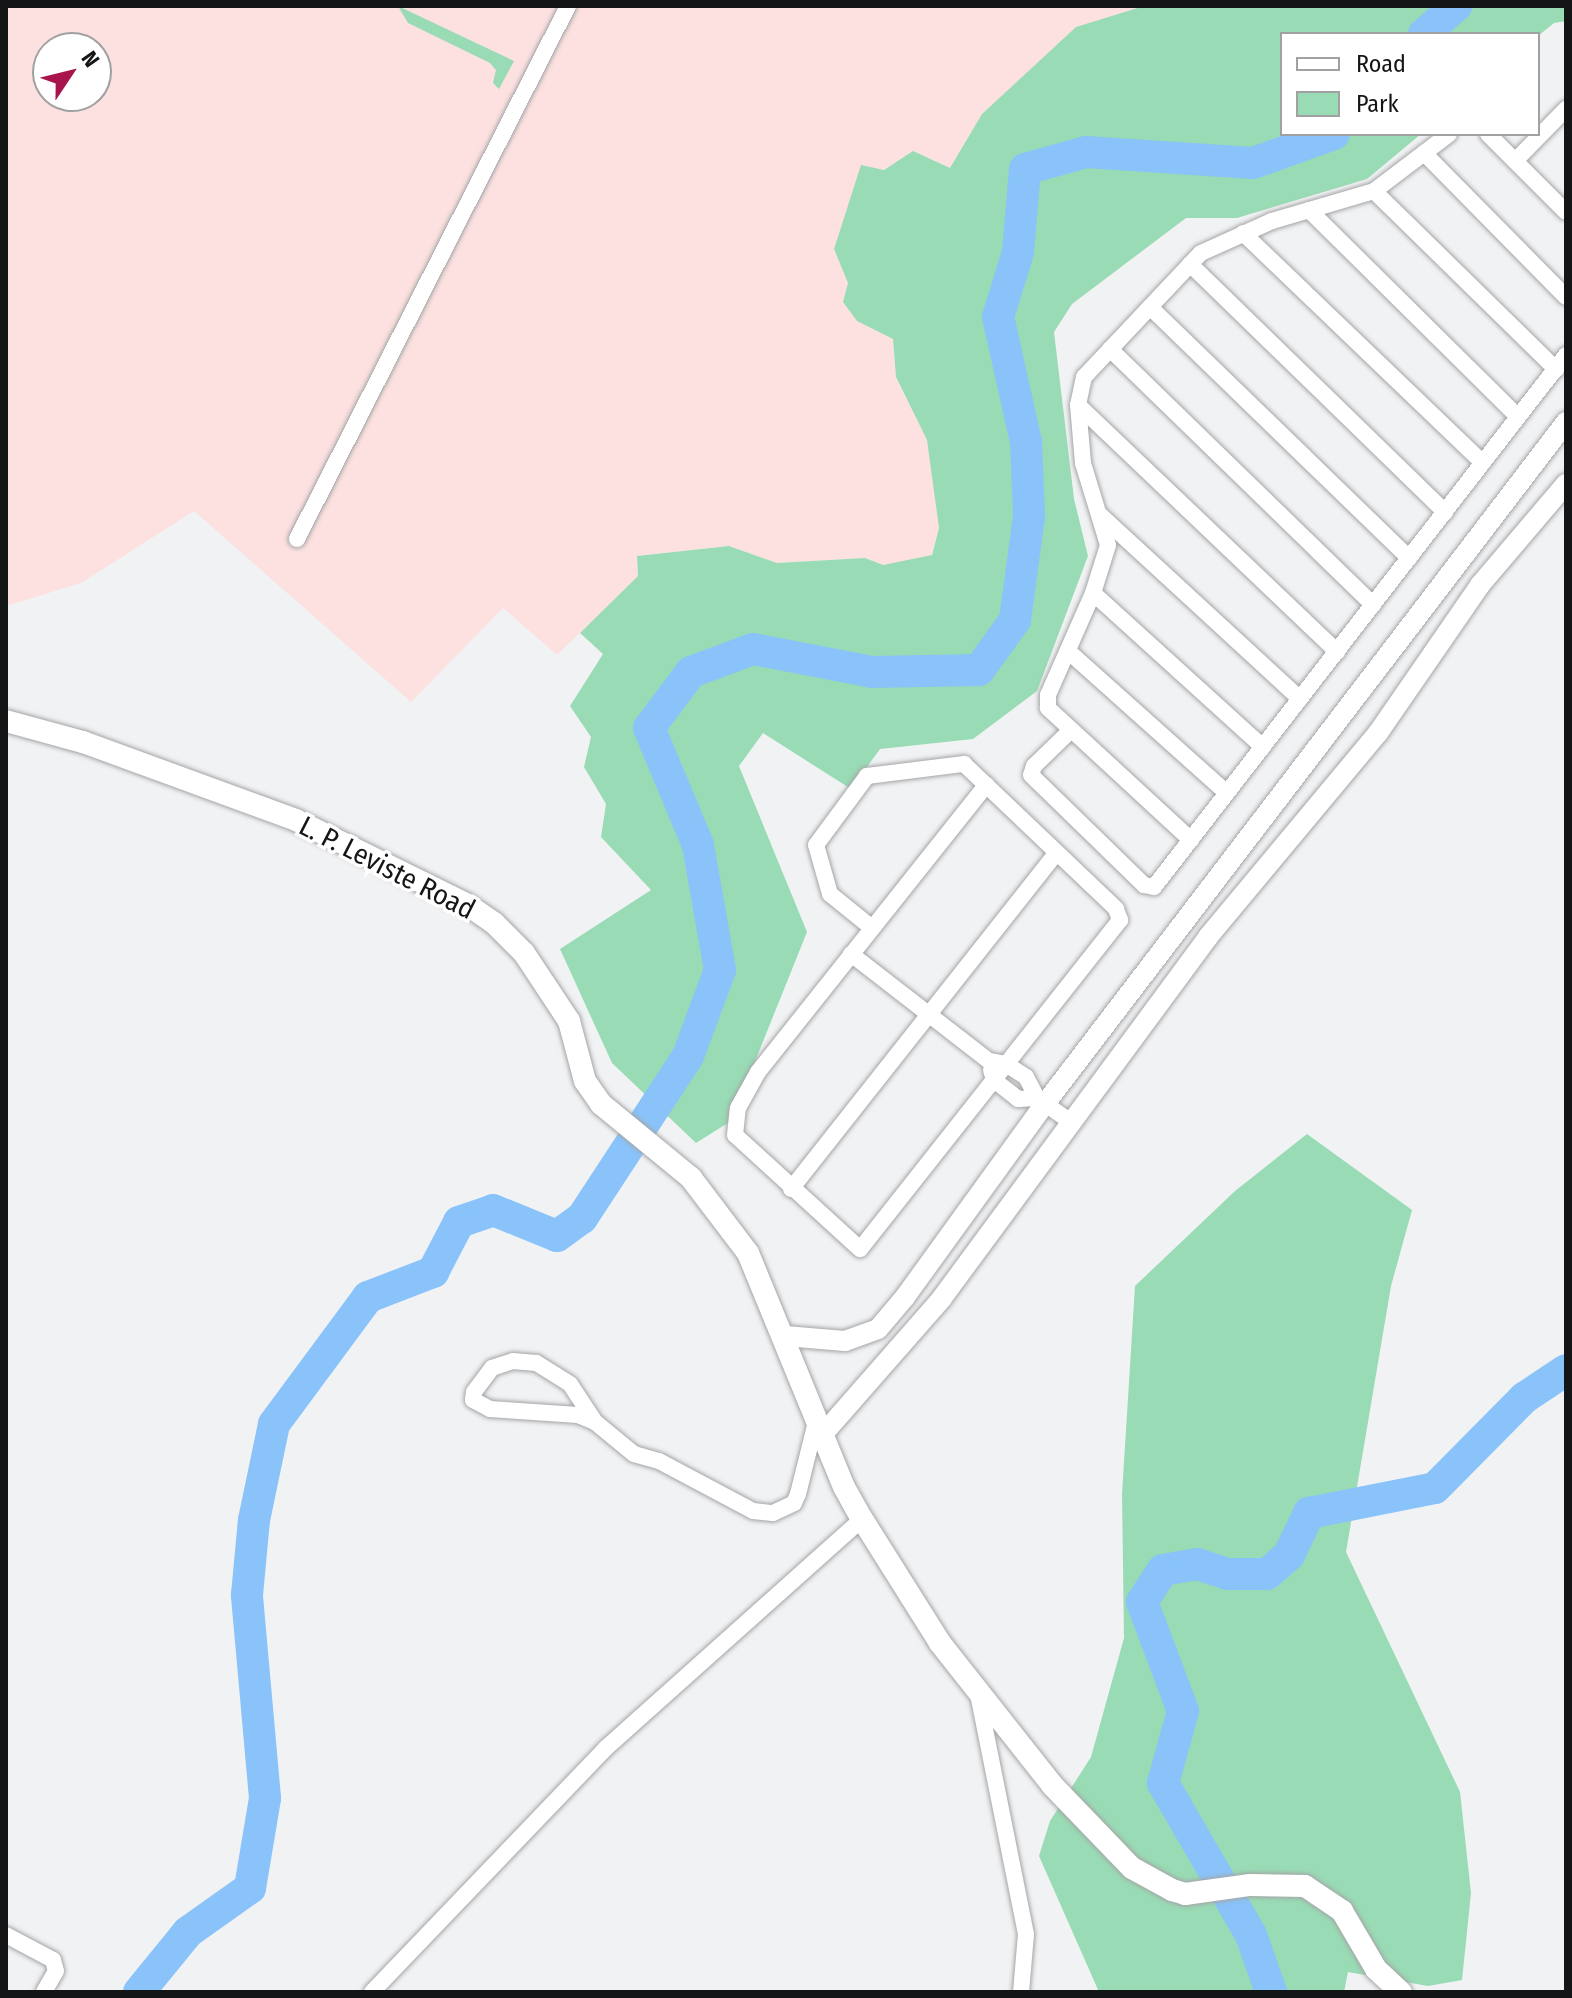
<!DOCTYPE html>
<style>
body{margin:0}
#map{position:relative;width:1572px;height:1998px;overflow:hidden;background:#f1f2f4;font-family:"Fira Sans Condensed",sans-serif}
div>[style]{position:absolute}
.industrial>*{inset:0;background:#fce1e0}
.green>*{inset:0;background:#99dbb4}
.river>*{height:32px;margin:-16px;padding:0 16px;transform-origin:16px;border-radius:16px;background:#89c3fa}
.roads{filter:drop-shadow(0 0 2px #a4a5a7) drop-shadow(0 0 2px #a4a5a7)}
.minor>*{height:16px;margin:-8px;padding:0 8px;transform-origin:8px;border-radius:8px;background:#fff}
.tertiary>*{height:20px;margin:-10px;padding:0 10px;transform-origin:10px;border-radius:10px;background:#fff}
.secondary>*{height:22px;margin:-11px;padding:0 11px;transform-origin:11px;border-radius:11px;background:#fff}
span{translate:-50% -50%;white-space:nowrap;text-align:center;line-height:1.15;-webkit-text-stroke:7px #fff;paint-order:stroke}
.street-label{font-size:28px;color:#141516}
.frame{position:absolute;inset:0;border:8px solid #141516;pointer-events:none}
.legend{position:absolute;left:1280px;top:32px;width:260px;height:104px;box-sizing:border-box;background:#fff;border:2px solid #a1a1a2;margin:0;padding:10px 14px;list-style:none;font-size:24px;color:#141516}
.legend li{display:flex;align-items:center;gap:16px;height:40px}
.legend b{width:40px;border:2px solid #a1a1a2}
.north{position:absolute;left:32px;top:32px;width:80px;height:80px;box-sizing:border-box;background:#fff;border:2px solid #a1a1a2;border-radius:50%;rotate:55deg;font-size:22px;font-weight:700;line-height:32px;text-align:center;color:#141516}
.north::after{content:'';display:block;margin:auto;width:28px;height:36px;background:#a8144c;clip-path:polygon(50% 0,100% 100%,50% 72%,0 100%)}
</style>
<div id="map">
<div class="industrial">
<i style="clip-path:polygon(evenodd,6px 6px,1144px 6px,1076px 27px,982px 114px,950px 168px,913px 151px,884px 170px,861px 166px,834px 249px,848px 283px,843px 302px,857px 321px,893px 339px,896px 378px,927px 440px,939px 528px,931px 556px,883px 565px,865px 558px,777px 563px,729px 546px,637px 556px,638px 576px,557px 655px,503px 608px,411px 702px,194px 511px,81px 583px,6px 606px,6px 6px,48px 48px,96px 48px,96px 96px,48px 96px,48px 48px)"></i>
</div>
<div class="green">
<i style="clip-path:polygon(398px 6px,514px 61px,499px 89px,493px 83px,496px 70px,490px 63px,408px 23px)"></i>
<i style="clip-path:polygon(1144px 6px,1566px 6px,1566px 21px,1554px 23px,1538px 36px,1282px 34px,1282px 134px,1421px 134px,1367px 179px,1237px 218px,1186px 218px,1072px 304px,1054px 332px,1074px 499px,1088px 556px,1037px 691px,973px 739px,880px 749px,851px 789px,763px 733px,739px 766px,807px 932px,731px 1121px,696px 1143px,612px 1063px,560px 949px,651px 890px,601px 837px,606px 804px,584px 767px,591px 737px,570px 706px,603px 654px,580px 633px,638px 576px,637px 556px,729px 546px,777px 563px,865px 558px,883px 565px,932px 555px,939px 528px,927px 440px,896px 377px,893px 339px,857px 321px,843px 302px,848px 283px,834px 249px,861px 165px,884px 170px,913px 151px,950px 168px,982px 114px,1076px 27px)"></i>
<i style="clip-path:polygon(1307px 1134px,1412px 1210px,1391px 1286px,1346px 1552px,1460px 1792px,1471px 1893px,1462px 1980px,1428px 1986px,1348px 1972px,1344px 1992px,1099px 1992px,1039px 1856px,1050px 1821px,1091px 1757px,1124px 1638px,1122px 1494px,1135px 1286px,1235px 1191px)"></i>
</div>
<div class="river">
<i style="left:1424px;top:34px;width:43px;rotate:-41.2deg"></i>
<i style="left:139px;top:1992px;width:77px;rotate:-50.8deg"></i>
<i style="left:188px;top:1932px;width:76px;rotate:-35.4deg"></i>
<i style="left:250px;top:1888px;width:91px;rotate:-80.5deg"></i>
<i style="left:265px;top:1798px;width:204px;rotate:-95.1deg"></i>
<i style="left:247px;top:1595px;width:75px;rotate:-84.7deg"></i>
<i style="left:254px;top:1520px;width:98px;rotate:-78.2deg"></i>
<i style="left:274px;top:1424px;width:158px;rotate:-53.5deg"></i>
<i style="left:368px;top:1297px;width:70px;rotate:-21deg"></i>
<i style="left:433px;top:1272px;width:56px;rotate:-62.5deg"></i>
<i style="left:459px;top:1222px;width:36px;rotate:-19deg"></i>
<i style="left:493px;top:1210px;width:69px;rotate:22.1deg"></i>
<i style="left:557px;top:1236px;width:31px;rotate:-36deg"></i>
<i style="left:582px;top:1218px;width:194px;rotate:-56.8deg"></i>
<i style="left:688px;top:1056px;width:92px;rotate:-69.6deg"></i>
<i style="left:720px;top:970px;width:127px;rotate:-100deg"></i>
<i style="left:698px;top:845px;width:127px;rotate:-112.7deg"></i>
<i style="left:649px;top:728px;width:70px;rotate:-53.1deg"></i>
<i style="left:691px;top:672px;width:66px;rotate:-20.4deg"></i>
<i style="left:753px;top:649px;width:121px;rotate:10.9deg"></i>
<i style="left:872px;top:672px;width:107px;rotate:-1.1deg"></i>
<i style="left:979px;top:670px;width:62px;rotate:-54.2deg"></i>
<i style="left:1015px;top:620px;width:105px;rotate:-82.3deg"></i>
<i style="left:1029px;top:516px;width:74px;rotate:-92.3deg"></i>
<i style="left:1026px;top:442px;width:128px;rotate:-102.6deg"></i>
<i style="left:998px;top:317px;width:68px;rotate:-72.9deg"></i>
<i style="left:1018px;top:252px;width:83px;rotate:-85.2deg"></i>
<i style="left:1025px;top:169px;width:63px;rotate:-15.6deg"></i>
<i style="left:1086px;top:152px;width:167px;rotate:3.8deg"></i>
<i style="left:1253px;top:163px;width:86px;rotate:-19.7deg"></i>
<i style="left:1271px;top:1992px;width:60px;rotate:-109.3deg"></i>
<i style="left:1251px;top:1935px;width:176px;rotate:-120.1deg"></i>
<i style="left:1163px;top:1783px;width:75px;rotate:-74.5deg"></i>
<i style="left:1183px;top:1711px;width:116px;rotate:-110.6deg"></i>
<i style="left:1142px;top:1602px;width:38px;rotate:-57deg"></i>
<i style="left:1163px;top:1570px;width:35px;rotate:-10deg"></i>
<i style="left:1197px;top:1564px;width:32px;rotate:18deg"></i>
<i style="left:1227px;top:1574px;width:40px"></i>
<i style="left:1267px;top:1574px;width:29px;rotate:-41deg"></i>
<i style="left:1289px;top:1555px;width:47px;rotate:-64.5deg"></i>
<i style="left:1309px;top:1513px;width:128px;rotate:-11.2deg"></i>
<i style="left:1435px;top:1488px;width:127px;rotate:-45.3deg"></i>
<i style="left:1524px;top:1398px;width:50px;rotate:-33.7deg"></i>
</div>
<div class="roads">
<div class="minor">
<i style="left:1488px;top:134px;width:110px;rotate:45deg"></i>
<i style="left:1424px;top:153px;width:202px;rotate:45.4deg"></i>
<i style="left:1515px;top:161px;width:73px;rotate:-45.6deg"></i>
<i style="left:1374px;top:191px;width:255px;rotate:44.4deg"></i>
<i style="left:1309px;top:210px;width:294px;rotate:44.7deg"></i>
<i style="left:1243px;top:233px;width:332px;rotate:43.8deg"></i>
<i style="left:1190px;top:264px;width:356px;rotate:44.2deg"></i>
<i style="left:1150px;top:307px;width:361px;rotate:44.1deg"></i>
<i style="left:1110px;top:349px;width:367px;rotate:44.2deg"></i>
<i style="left:1078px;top:405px;width:358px;rotate:43.6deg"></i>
<i style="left:1099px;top:514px;width:273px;rotate:42.6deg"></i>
<i style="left:297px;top:539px;width:598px;rotate:-63.05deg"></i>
<i style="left:1093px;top:593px;width:229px;rotate:42.2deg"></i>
<i style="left:1068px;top:651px;width:213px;rotate:41.8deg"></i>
<i style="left:1071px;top:730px;width:52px;rotate:135.8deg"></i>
<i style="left:1034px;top:766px;width:9px;rotate:108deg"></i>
<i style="left:1031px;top:775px;width:158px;rotate:44.2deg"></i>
<i style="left:1144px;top:885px;width:10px;rotate:11deg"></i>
<i style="left:1154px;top:887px;width:673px;rotate:-52.24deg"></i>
<i style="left:1191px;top:840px;width:195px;rotate:-137.3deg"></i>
<i style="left:1048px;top:708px;width:13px;rotate:-90deg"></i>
<i style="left:1048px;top:695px;width:111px;rotate:-66.2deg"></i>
<i style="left:1093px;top:593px;width:50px;rotate:-72.6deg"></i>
<i style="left:1108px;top:545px;width:86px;rotate:-107deg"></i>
<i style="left:1083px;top:463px;width:58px;rotate:-94.9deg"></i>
<i style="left:1078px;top:405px;width:29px;rotate:-78deg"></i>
<i style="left:1084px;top:377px;width:170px;rotate:-46.7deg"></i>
<i style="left:1201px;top:253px;width:78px;rotate:-24.3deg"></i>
<i style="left:1272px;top:221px;width:106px;rotate:-16.4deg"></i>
<i style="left:1374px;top:191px;width:94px;rotate:-37.2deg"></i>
<i style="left:872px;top:928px;width:54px;rotate:-141deg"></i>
<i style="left:830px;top:894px;width:51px;rotate:-105.9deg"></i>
<i style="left:816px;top:845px;width:86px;rotate:-53.5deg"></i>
<i style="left:867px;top:776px;width:98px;rotate:-7.1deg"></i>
<i style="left:964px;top:764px;width:210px;rotate:43.6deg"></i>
<i style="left:1116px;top:909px;width:12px;rotate:70deg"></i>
<i style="left:1120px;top:920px;width:419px;rotate:128.3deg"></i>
<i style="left:860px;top:1249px;width:169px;rotate:-137.6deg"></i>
<i style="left:735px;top:1135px;width:27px;rotate:-84deg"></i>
<i style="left:738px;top:1108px;width:41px;rotate:-60.9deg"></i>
<i style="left:758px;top:1072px;width:367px;rotate:-51.5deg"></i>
<i style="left:851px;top:954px;width:175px;rotate:37.8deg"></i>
<i style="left:989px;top:1061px;width:17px;rotate:10deg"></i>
<i style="left:1006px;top:1064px;width:24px;rotate:33deg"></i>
<i style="left:1026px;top:1077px;width:24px;rotate:62deg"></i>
<i style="left:1037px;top:1098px;width:42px;rotate:35.2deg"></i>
<i style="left:991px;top:1070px;width:10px;rotate:73deg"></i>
<i style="left:994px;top:1080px;width:31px;rotate:38deg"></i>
<i style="left:1018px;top:1099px;width:19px;rotate:-3deg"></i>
<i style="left:791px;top:1189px;width:428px;rotate:-51.7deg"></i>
<i style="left:595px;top:1422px;width:45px;rotate:-123.3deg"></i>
<i style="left:570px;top:1384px;width:40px;rotate:-148deg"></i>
<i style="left:536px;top:1363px;width:23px;rotate:-175deg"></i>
<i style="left:513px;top:1361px;width:22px;rotate:162deg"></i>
<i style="left:492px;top:1368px;width:30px;rotate:127deg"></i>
<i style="left:474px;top:1392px;width:8px;rotate:97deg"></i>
<i style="left:473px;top:1400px;width:19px;rotate:28deg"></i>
<i style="left:490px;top:1409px;width:88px;rotate:3.9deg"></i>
<i style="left:578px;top:1415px;width:18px;rotate:22deg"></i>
<i style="left:595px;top:1422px;width:50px;rotate:39.4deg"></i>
<i style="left:634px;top:1454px;width:26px;rotate:16deg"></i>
<i style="left:659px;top:1461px;width:106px;rotate:28deg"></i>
<i style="left:753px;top:1511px;width:20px;rotate:6deg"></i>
<i style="left:773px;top:1513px;width:23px;rotate:-25deg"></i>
<i style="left:794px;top:1503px;width:10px;rotate:-66deg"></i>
<i style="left:798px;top:1494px;width:78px;rotate:-76deg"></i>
<i style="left:978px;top:1694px;width:245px;rotate:78.7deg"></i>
<i style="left:1026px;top:1934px;width:58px;rotate:94.9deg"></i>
<i style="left:6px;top:1935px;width:53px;rotate:28deg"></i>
<i style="left:53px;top:1960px;width:11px;rotate:75deg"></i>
<i style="left:56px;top:1971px;width:24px;rotate:120deg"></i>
<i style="left:372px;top:1992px;width:338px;rotate:-46.2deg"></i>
<i style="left:606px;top:1748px;width:343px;rotate:-41.8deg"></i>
</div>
<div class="tertiary">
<i style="left:785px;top:1336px;width:60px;rotate:4.8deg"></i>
<i style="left:845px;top:1341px;width:35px;rotate:-20deg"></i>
<i style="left:878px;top:1329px;width:42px;rotate:-49.8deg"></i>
<i style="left:905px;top:1297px;width:232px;rotate:-54.1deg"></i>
<i style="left:1041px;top:1109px;width:865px;rotate:-52.61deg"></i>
<i style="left:824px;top:1433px;width:179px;rotate:-48.8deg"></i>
<i style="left:942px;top:1298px;width:448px;rotate:-53.6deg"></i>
<i style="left:1208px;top:937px;width:266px;rotate:-50.2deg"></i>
<i style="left:1378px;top:733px;width:180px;rotate:-55.4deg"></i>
<i style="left:1480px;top:585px;width:133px;rotate:-49.6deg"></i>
</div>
<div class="secondary">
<i style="left:6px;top:721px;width:80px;rotate:15.3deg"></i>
<i style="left:83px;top:742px;width:227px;rotate:20.1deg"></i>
<i style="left:296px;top:820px;width:192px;rotate:26.3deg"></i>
<i style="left:468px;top:905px;width:32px;rotate:35deg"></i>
<i style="left:494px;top:923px;width:42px;rotate:45deg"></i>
<i style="left:524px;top:953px;width:82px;rotate:56.5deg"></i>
<i style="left:569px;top:1021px;width:62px;rotate:75.1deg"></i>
<i style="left:585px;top:1081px;width:28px;rotate:55deg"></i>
<i style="left:601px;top:1104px;width:117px;rotate:39.4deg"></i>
<i style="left:691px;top:1178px;width:94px;rotate:52.8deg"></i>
<i style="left:748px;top:1253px;width:253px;rotate:67.7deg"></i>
<i style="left:844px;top:1487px;width:37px;rotate:61deg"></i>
<i style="left:862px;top:1519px;width:146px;rotate:57.8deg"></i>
<i style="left:940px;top:1643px;width:181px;rotate:51.7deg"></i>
<i style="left:1052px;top:1785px;width:115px;rotate:46.1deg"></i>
<i style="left:1132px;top:1868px;width:46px;rotate:28.8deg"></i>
<i style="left:1172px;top:1890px;width:14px;rotate:17deg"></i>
<i style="left:1185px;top:1894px;width:66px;rotate:-7.9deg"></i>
<i style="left:1250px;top:1885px;width:55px;rotate:1deg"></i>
<i style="left:1305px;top:1886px;width:45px;rotate:34deg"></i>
<i style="left:1342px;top:1911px;width:67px;rotate:59.6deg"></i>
<i style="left:1376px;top:1969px;width:34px;rotate:43deg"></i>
</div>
</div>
<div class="street-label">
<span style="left:387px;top:868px;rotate:27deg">L. P. Leviste Road</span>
</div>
<div class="frame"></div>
<ul class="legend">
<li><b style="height:10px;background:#fff"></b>Road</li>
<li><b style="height:22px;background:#99dbb4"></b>Park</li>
</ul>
<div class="north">N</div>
</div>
